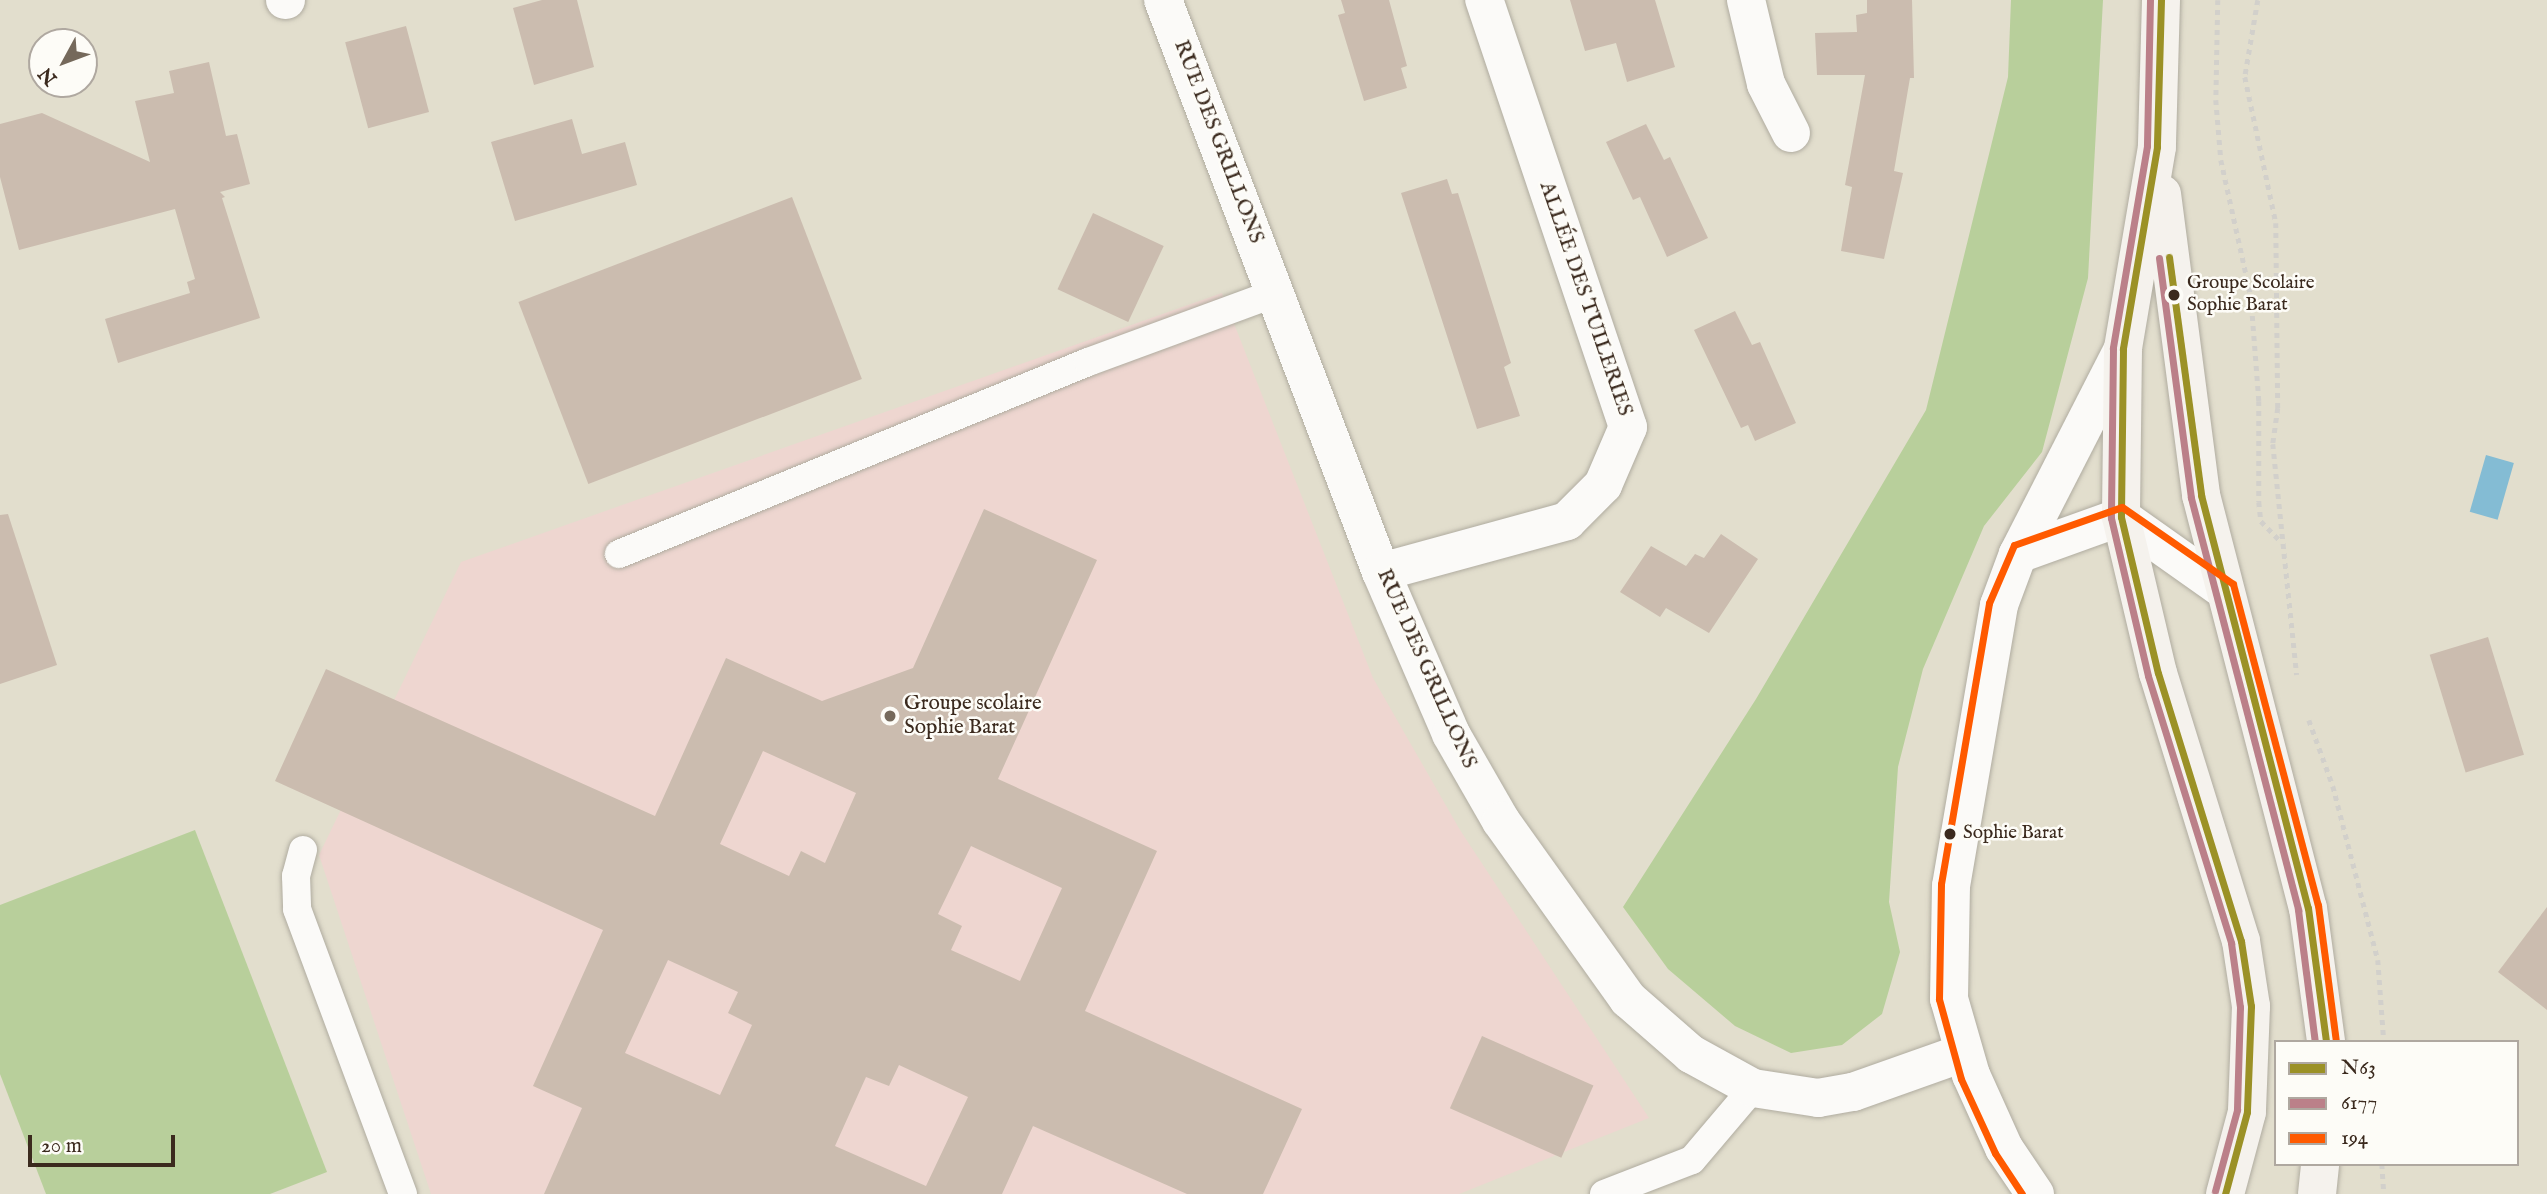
<!DOCTYPE html>
<meta charset="utf-8">
<style>
body{margin:0}
#map{position:relative;width:2547px;height:1194px;overflow:hidden;background:#e2decd;font-family:"IM FELL English",serif}
div>[style]{position:absolute}
.built>*{inset:0;background:#eed6d0}
.green>*{inset:0;background:#b8cf9b}
.water>*{inset:0;background:#84bcd4;transform-origin:0 0}
.building>*{inset:0;background:#cbbcaf;transform-origin:0 0}
.path>*{height:4.5px;margin-top:-2.25px;transform-origin:0;background:repeating-linear-gradient(90deg,#d2d0cb 0 5px,transparent 0 10px)}
.roads{filter:drop-shadow(0 0 2px #b0aca0) drop-shadow(0 0 2px #b0aca0)}
.lane>*{height:28px;margin:-14px;padding:0 14px;transform-origin:14px;border-radius:14px;background:#fbfaf8}
.street>*{height:38px;margin:-19px;padding:0 19px;transform-origin:19px;border-radius:19px;background:#fbfaf8}
.secondary>*{height:38px;margin:-19px;padding:0 19px;transform-origin:19px;border-radius:19px;background:#f5f2ed}
.bus-1>*{height:7px;margin:-3.5px;padding:0 3.5px;transform-origin:3.5px;border-radius:3.5px;background:#9b9126}
.bus-2>*{height:7px;margin:-3.5px;padding:0 3.5px;transform-origin:3.5px;border-radius:3.5px;background:#bb8089}
.bus-3>*{height:7px;margin:-3.5px;padding:0 3.5px;transform-origin:3.5px;border-radius:3.5px;background:#ff5a00}
.dots>*{width:19px;height:19px;translate:-50% -50%;box-sizing:border-box;border:4px solid #fdfcf7;border-radius:50%}
span{translate:-50% -50%;white-space:nowrap;text-align:center;line-height:1.15;-webkit-text-stroke:5px #fdfcf7;paint-order:stroke}
.bus-label{font-size:19px;color:#3b2a1e}
.left{translate:0 -50%;text-align:left}
.street-label{font-size:21px;color:#3b2a1e}
.poi-label{font-size:21px;color:#3b2a1e}
.legend{position:absolute;left:2274px;top:1040px;width:245px;height:126px;box-sizing:border-box;background:#fdfcf7;border:2px solid #afa8a0;margin:0;padding:9px 12px;list-style:none;font-size:21px;color:#3b2a1e}
.legend li{display:flex;align-items:center;gap:14px;height:35px}
.legend b{width:35px;border:2px solid #afa8a0}
.north{position:absolute;left:28px;top:28px;width:70px;height:70px;box-sizing:border-box;background:#fdfcf7;border:2px solid #afa8a0;border-radius:50%;rotate:229deg;font-size:19px;font-weight:700;line-height:28px;text-align:center;color:#3b2a1e}
.north::after{content:'';display:block;margin:auto;width:24px;height:32px;background:#75695b;clip-path:polygon(50% 0,100% 100%,50% 72%,0 100%)}
.scale{position:absolute;left:28px;top:1135px;width:147px;height:32px;box-sizing:border-box;border:4px solid #3b2a1e;border-top:0;padding-left:9px;font-size:21px;line-height:24px;white-space:nowrap;color:#3b2a1e;-webkit-text-stroke:5px #fdfcf7;paint-order:stroke}
</style>
<div id="map">
<div class="built">
<i style="clip-path:polygon(1222px 293px,1373px 678px,1460px 830px,1649px 1118px,1459px 1194px,431px 1194px,319px 855px,461px 562px)"></i>
</div>
<div class="green">
<i style="clip-path:polygon(2011px 0,2103px 0,2088px 278px,2042px 452px,1984px 526px,1923px 669px,1898px 767px,1889px 902px,1900px 952px,1882px 1014px,1842px 1045px,1791px 1053px,1735px 1026px,1668px 969px,1623px 907px,1756px 699px,1926px 410px,2008px 77px)"></i>
<i style="clip-path:polygon(195px 830px,327px 1172px,270px 1194px,46px 1194px,0 1074px,0 905px)"></i>
</div>
<div class="water">
<i style="left:2486px;top:455px;width:29px;height:59px;rotate:16deg"></i>
</div>
<div class="building">
<i style="clip-path:polygon(542px 0,577px 0,594px 67px,534px 85px,513px 8px)"></i>
<i style="clip-path:polygon(1341px 0,1389px 0,1407px 66px,1401px 68px,1407px 88px,1364px 101px,1338px 15px,1345px 13px)"></i>
<i style="clip-path:polygon(1570px 0,1655px 0,1675px 67px,1627px 82px,1616px 43px,1585px 51px)"></i>
<i style="clip-path:polygon(1867px 0,1912px 0,1914px 78px,1910px 78px,1894px 171px,1903px 173px,1884px 259px,1841px 251px,1852px 187px,1845px 185px,1865px 75px,1817px 75px,1815px 33px,1857px 32px,1856px 15px,1867px 13px)"></i>
<i style="left:406px;top:26px;width:89px;height:63px;rotate:75deg"></i>
<i style="clip-path:polygon(209px 62px,226px 136px,237px 134px,250px 184px,220px 192px,225px 197px,222px 198px,260px 318px,118px 363px,105px 319px,190px 293px,187px 282px,195px 279px,175px 209px,19px 250px,0 177px,0 124px,42px 113px,150px 162px,135px 101px,174px 93px,169px 71px)"></i>
<i style="clip-path:polygon(572px 119px,582px 154px,625px 142px,637px 185px,515px 221px,491px 142px)"></i>
<i style="clip-path:polygon(1646px 124px,1664px 160px,1670px 157px,1708px 238px,1667px 257px,1640px 197px,1633px 200px,1606px 142px)"></i>
<i style="clip-path:polygon(1447px 179px,1452px 194px,1458px 193px,1511px 363px,1504px 367px,1520px 416px,1477px 429px,1401px 193px)"></i>
<i style="left:792px;top:197px;width:195px;height:293px;rotate:69deg"></i>
<i style="left:1093px;top:213px;width:78px;height:84px;rotate:25deg"></i>
<i style="clip-path:polygon(1735px 311px,1752px 345px,1760px 342px,1796px 423px,1755px 441px,1748px 425px,1741px 428px,1694px 330px)"></i>
<i style="clip-path:polygon(evenodd,984px 509px,1097px 560px,998px 779px,1157px 851px,1085px 1011px,1302px 1109px,1263px 1194px,1187px 1194px,1033px 1126px,1002px 1194px,544px 1194px,582px 1108px,533px 1086px,603px 930px,275px 781px,326px 669px,655px 816px,726px 658px,822px 701px,913px 668px,984px 509px,763px 751px,856px 793px,825px 863px,801px 851px,789px 876px,720px 844px,763px 751px,984px 509px,971px 846px,1062px 888px,1020px 981px,951px 950px,962px 926px,938px 914px,971px 846px,984px 509px,668px 960px,738px 992px,728px 1013px,752px 1025px,720px 1095px,625px 1053px,668px 960px,984px 509px,899px 1065px,968px 1097px,926px 1186px,835px 1146px,866px 1077px,889px 1086px,899px 1065px)"></i>
<i style="clip-path:polygon(8px 514px,57px 665px,0 684px,0 515px)"></i>
<i style="clip-path:polygon(1721px 534px,1758px 559px,1709px 633px,1666px 608px,1660px 617px,1620px 592px,1651px 546px,1686px 566px,1695px 554px,1704px 558px)"></i>
<i style="left:2488px;top:637px;width:123px;height:61px;rotate:73deg"></i>
<i style="clip-path:polygon(2547px 907px,2547px 1010px,2498px 972px)"></i>
<i style="left:1482px;top:1036px;width:122px;height:79px;rotate:24deg"></i>
</div>
<div class="path">
<i style="left:2218px;top:0;width:100px;rotate:91.1deg"></i>
<i style="left:2216px;top:100px;width:60px;rotate:85.2deg"></i>
<i style="left:2221px;top:160px;width:139px;rotate:77.6deg"></i>
<i style="left:2251px;top:296px;width:105px;rotate:85.6deg"></i>
<i style="left:2259px;top:401px;width:101px;rotate:90deg"></i>
<i style="left:2259px;top:502px;width:19px;rotate:84deg"></i>
<i style="left:2261px;top:521px;width:28px;rotate:46deg"></i>
<i style="left:2258px;top:0;width:78px;rotate:99.6deg"></i>
<i style="left:2245px;top:77px;width:149px;rotate:78deg"></i>
<i style="left:2276px;top:223px;width:185px;rotate:89.4deg"></i>
<i style="left:2278px;top:408px;width:36px;rotate:98deg"></i>
<i style="left:2273px;top:444px;width:232px;rotate:84.1deg"></i>
<i style="left:2309px;top:720px;width:70px;rotate:70deg"></i>
<i style="left:2333px;top:786px;width:180px;rotate:75.5deg"></i>
<i style="left:2378px;top:960px;width:82px;rotate:85.8deg"></i>
<i style="left:2382px;top:1164px;width:30px;rotate:86deg"></i>
</div>
<div class="roads">
<div class="lane">
<i style="left:619px;top:554px;width:507px;rotate:-22.26deg"></i>
<i style="left:1088px;top:362px;width:200px;rotate:-20.2deg"></i>
<i style="left:303px;top:850px;width:27px;rotate:105deg"></i>
<i style="left:296px;top:876px;width:33px;rotate:88deg"></i>
<i style="left:297px;top:909px;width:304px;rotate:69.6deg"></i>
<i style="left:1604px;top:1194px;width:94px;rotate:-21.1deg"></i>
<i style="left:1692px;top:1160px;width:94px;rotate:-49.7deg"></i>
</div>
<div class="street">
<i style="left:285px;top:0;width:1px"></i>
<i style="left:1163px;top:0;width:612px;rotate:69.14deg"></i>
<i style="left:1381px;top:572px;width:176px;rotate:66.6deg"></i>
<i style="left:1451px;top:734px;width:100px;rotate:60.1deg"></i>
<i style="left:1501px;top:821px;width:219px;rotate:54.5deg"></i>
<i style="left:1628px;top:999px;width:84px;rotate:41.1deg"></i>
<i style="left:1691px;top:1054px;width:71px;rotate:28.7deg"></i>
<i style="left:1753px;top:1088px;width:66px;rotate:8.7deg"></i>
<i style="left:1818px;top:1098px;width:36px;rotate:-10deg"></i>
<i style="left:1853px;top:1092px;width:117px;rotate:-19.5deg"></i>
<i style="left:1746px;top:0;width:86px;rotate:76.6deg"></i>
<i style="left:1766px;top:84px;width:55px;rotate:63deg"></i>
<i style="left:2018px;top:554px;width:230px;rotate:-62.9deg"></i>
<i style="left:1381px;top:572px;width:193px;rotate:-15.3deg"></i>
<i style="left:1567px;top:521px;width:51px;rotate:-45deg"></i>
<i style="left:1603px;top:485px;width:63px;rotate:-66.7deg"></i>
<i style="left:1628px;top:427px;width:451px;rotate:-108.6deg"></i>
<i style="left:2035px;top:1194px;width:55px;rotate:-124deg"></i>
<i style="left:2004px;top:1148px;width:80px;rotate:-114.3deg"></i>
<i style="left:1971px;top:1075px;width:79px;rotate:-106.1deg"></i>
<i style="left:1949px;top:999px;width:113px;rotate:-89deg"></i>
<i style="left:1951px;top:886px;width:285px;rotate:-80.3deg"></i>
<i style="left:1999px;top:605px;width:54px;rotate:-69.6deg"></i>
<i style="left:2018px;top:554px;width:109px;rotate:-19.8deg"></i>
<i style="left:2121px;top:517px;width:126px;rotate:35.3deg"></i>
</div>
<div class="secondary">
<i style="left:2161px;top:0;width:147px;rotate:91.6deg"></i>
<i style="left:2157px;top:147px;width:205px;rotate:99.6deg"></i>
<i style="left:2123px;top:349px;width:168px;rotate:90.7deg"></i>
<i style="left:2121px;top:517px;width:160px;rotate:76.7deg"></i>
<i style="left:2158px;top:673px;width:281px;rotate:72.8deg"></i>
<i style="left:2241px;top:941px;width:66px;rotate:81.3deg"></i>
<i style="left:2251px;top:1006px;width:106px;rotate:92.2deg"></i>
<i style="left:2247px;top:1112px;width:85px;rotate:105deg"></i>
<i style="left:2162px;top:194px;width:304px;rotate:82.6deg"></i>
<i style="left:2201px;top:495px;width:427px;rotate:75.5deg"></i>
<i style="left:2308px;top:908px;width:135px;rotate:82.3deg"></i>
<i style="left:2317px;top:1194px;width:30px;rotate:-84deg"></i>
</div>
</div>
<div class="bus-1">
<i style="left:2161px;top:0;width:147px;rotate:91.6deg"></i>
<i style="left:2157px;top:147px;width:205px;rotate:99.6deg"></i>
<i style="left:2123px;top:349px;width:168px;rotate:90.7deg"></i>
<i style="left:2121px;top:517px;width:160px;rotate:76.7deg"></i>
<i style="left:2158px;top:673px;width:281px;rotate:72.8deg"></i>
<i style="left:2241px;top:941px;width:66px;rotate:81.3deg"></i>
<i style="left:2251px;top:1006px;width:106px;rotate:92.2deg"></i>
<i style="left:2247px;top:1112px;width:85px;rotate:105deg"></i>
<i style="left:2169px;top:257px;width:240px;rotate:82.3deg"></i>
<i style="left:2201px;top:495px;width:427px;rotate:75.5deg"></i>
<i style="left:2308px;top:908px;width:135px;rotate:82.3deg"></i>
</div>
<div class="bus-2">
<i style="left:2150px;top:0;width:146px;rotate:91.2deg"></i>
<i style="left:2147px;top:146px;width:205px;rotate:99.6deg"></i>
<i style="left:2113px;top:348px;width:170px;rotate:90.7deg"></i>
<i style="left:2111px;top:518px;width:162px;rotate:76.8deg"></i>
<i style="left:2148px;top:676px;width:280px;rotate:72.7deg"></i>
<i style="left:2231px;top:943px;width:65px;rotate:82deg"></i>
<i style="left:2240px;top:1007px;width:103px;rotate:91.7deg"></i>
<i style="left:2237px;top:1110px;width:84px;rotate:105.2deg"></i>
<i style="left:2159px;top:258px;width:242px;rotate:82.4deg"></i>
<i style="left:2191px;top:498px;width:426px;rotate:75.4deg"></i>
<i style="left:2298px;top:910px;width:133px;rotate:82.7deg"></i>
</div>
<div class="bus-3">
<i style="left:2022px;top:1194px;width:49px;rotate:-123.4deg"></i>
<i style="left:1995px;top:1153px;width:81px;rotate:-114.7deg"></i>
<i style="left:1961px;top:1079px;width:83px;rotate:-105.4deg"></i>
<i style="left:1939px;top:999px;width:115px;rotate:-89deg"></i>
<i style="left:1941px;top:884px;width:285px;rotate:-80.3deg"></i>
<i style="left:1989px;top:603px;width:63px;rotate:-66.7deg"></i>
<i style="left:2014px;top:545px;width:114px;rotate:-19.4deg"></i>
<i style="left:2122px;top:507px;width:135px;rotate:34.7deg"></i>
<i style="left:2233px;top:584px;width:332px;rotate:75.2deg"></i>
<i style="left:2318px;top:905px;width:137px;rotate:82.5deg"></i>
</div>
<div class="dots">
<i style="left:2174px;top:295px;background:#3b2a1e"></i>
<i style="left:890px;top:716px;background:#75695b"></i>
<i style="left:1950px;top:834px;background:#3b2a1e"></i>
</div>
<div class="bus-label">
<span class="left" style="left:2187px;top:295px">Groupe Scolaire<br>Sophie Barat</span>
<span class="left" style="left:1963px;top:834px">Sophie Barat</span>
</div>
<div class="street-label">
<span style="left:1218px;top:142px;rotate:69deg">RUE DES GRILLONS</span>
<span style="left:1585px;top:299px;rotate:71deg">ALLÉE DES TUILERIES</span>
<span style="left:1426px;top:669px;rotate:66deg">RUE DES GRILLONS</span>
</div>
<div class="poi-label">
<span class="left" style="left:904px;top:716px">Groupe scolaire<br>Sophie Barat</span>
</div>
<ul class="legend">
<li><b style="height:9px;background:#9b9126"></b>N63</li>
<li><b style="height:9px;background:#bb8089"></b>6177</li>
<li><b style="height:9px;background:#ff5a00"></b>194</li>
</ul>
<div class="north">N</div>
<div class="scale">20 m</div>
</div>
